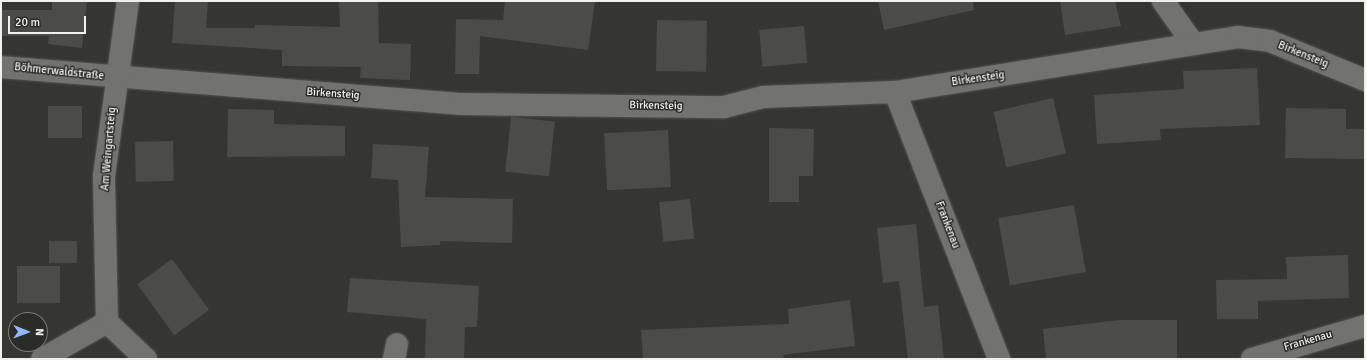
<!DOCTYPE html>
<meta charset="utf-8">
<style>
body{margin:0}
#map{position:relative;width:1366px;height:360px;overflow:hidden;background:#363631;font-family:Signika,sans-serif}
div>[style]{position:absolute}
.building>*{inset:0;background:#4c4c47;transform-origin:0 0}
.roads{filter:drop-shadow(0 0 1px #545550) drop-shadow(0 0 1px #545550)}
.minor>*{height:22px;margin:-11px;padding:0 11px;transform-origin:11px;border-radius:11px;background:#72736d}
span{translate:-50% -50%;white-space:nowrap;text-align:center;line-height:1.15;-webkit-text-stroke:3px #2c2c27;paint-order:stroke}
.street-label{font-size:11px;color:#f0f0ed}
.frame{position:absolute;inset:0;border:2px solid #f0f0ed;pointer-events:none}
.north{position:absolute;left:8px;top:312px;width:40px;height:40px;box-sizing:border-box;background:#2c2c27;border:1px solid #7a7a76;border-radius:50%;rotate:91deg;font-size:11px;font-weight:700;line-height:16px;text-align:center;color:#f0f0ed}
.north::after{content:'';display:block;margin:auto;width:14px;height:18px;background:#91b8fd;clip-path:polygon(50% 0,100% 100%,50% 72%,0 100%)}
.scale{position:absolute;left:8px;top:16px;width:78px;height:18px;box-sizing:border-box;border:2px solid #f0f0ed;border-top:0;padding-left:5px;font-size:12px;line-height:14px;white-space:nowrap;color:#f0f0ed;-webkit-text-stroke:3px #2c2c27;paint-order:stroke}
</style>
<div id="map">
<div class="building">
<i style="clip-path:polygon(52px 1px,87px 1px,82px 48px,48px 44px,49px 36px,1px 36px,1px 10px,52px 10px)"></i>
<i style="clip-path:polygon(175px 1px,208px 1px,206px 28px,255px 28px,255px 25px,340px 27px,339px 1px,378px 1px,379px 43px,411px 44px,410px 80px,360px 78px,361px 67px,282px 66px,282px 50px,172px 43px)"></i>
<i style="clip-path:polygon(505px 1px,595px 1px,588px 50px,480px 36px,479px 74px,455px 74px,456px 19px,503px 20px)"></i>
<i style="clip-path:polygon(878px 1px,973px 1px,974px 10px,884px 30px)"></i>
<i style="clip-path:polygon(1060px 1px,1115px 1px,1121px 26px,1065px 35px)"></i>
<i style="left:657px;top:20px;width:50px;height:51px;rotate:1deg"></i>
<i style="left:804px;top:26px;width:37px;height:45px;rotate:85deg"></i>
<i style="clip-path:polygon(1257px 68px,1260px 125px,1160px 129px,1161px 140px,1097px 144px,1094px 95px,1184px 89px,1183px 71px)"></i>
<i style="left:1053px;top:98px;width:57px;height:61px;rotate:77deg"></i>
<i style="left:48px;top:106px;width:34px;height:32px"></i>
<i style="clip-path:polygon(1286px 108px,1346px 109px,1346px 129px,1365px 129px,1365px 159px,1285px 158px)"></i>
<i style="clip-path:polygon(228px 109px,274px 110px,274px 124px,345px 126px,345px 156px,227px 157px)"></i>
<i style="left:511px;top:117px;width:44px;height:55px;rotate:6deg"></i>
<i style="clip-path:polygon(769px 128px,814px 129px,813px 176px,799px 176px,799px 202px,769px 202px)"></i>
<i style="left:668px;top:130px;width:57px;height:64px;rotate:87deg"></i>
<i style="left:173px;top:141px;width:40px;height:38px;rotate:89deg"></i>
<i style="clip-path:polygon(373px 144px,429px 147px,425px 197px,513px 199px,512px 243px,440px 241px,440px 245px,401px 247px,398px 180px,371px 178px)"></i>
<i style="left:690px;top:199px;width:40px;height:31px;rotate:84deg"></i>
<i style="left:1074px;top:205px;width:68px;height:77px;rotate:80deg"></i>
<i style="clip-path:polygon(916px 224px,924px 307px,938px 305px,944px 359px,908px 359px,899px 281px,883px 283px,877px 228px)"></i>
<i style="left:49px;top:241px;width:28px;height:22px"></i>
<i style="clip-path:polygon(1348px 255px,1349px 298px,1258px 301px,1258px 319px,1217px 319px,1216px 280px,1287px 279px,1286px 257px)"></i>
<i style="left:172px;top:259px;width:63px;height:43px;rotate:54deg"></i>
<i style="left:17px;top:266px;width:43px;height:37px"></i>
<i style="clip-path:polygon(350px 278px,479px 286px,477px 327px,465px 327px,464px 359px,425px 359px,426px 319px,347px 312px)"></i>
<i style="clip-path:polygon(850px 300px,855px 346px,783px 355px,784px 359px,643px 359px,641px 330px,789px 324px,788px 309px)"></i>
<i style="clip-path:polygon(1119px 320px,1177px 320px,1177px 359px,1046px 359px,1043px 329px)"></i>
</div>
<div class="roads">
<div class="minor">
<i style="left:1163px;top:1px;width:50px;rotate:54.7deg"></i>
<i style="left:1px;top:67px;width:461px;rotate:4.6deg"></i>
<i style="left:461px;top:104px;width:263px;rotate:0.7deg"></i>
<i style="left:724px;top:107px;width:40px;rotate:-14.4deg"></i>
<i style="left:763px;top:97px;width:132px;rotate:-2.2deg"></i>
<i style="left:895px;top:92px;width:347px;rotate:-9.1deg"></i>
<i style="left:1238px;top:37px;width:32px;rotate:7deg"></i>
<i style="left:1270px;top:41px;width:103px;rotate:22.3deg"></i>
<i style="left:895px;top:92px;width:287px;rotate:68.7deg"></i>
<i style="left:107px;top:322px;width:146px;rotate:-91.2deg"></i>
<i style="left:104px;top:176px;width:177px;rotate:-82.2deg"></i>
<i style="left:42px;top:359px;width:75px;rotate:-29.6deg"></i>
<i style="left:107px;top:322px;width:54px;rotate:43.5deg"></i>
<i style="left:394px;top:359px;width:15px;rotate:-79deg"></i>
<i style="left:1252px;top:359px;width:118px;rotate:-16.3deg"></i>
</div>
</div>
<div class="street-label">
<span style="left:1303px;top:55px;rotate:22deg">Birkensteig</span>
<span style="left:59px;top:72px;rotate:6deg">Böhmerwaldstraße</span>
<span style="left:978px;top:79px;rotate:-8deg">Birkensteig</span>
<span style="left:333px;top:94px;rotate:4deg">Birkensteig</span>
<span style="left:656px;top:106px;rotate:1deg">Birkensteig</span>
<span style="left:109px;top:149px;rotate:-85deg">Am Weingartsteig</span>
<span style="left:947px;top:225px;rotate:69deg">Frankenau</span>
<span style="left:1308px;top:341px;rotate:-16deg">Frankenau</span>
</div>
<div class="frame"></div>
<div class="north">N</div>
<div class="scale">20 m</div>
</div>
